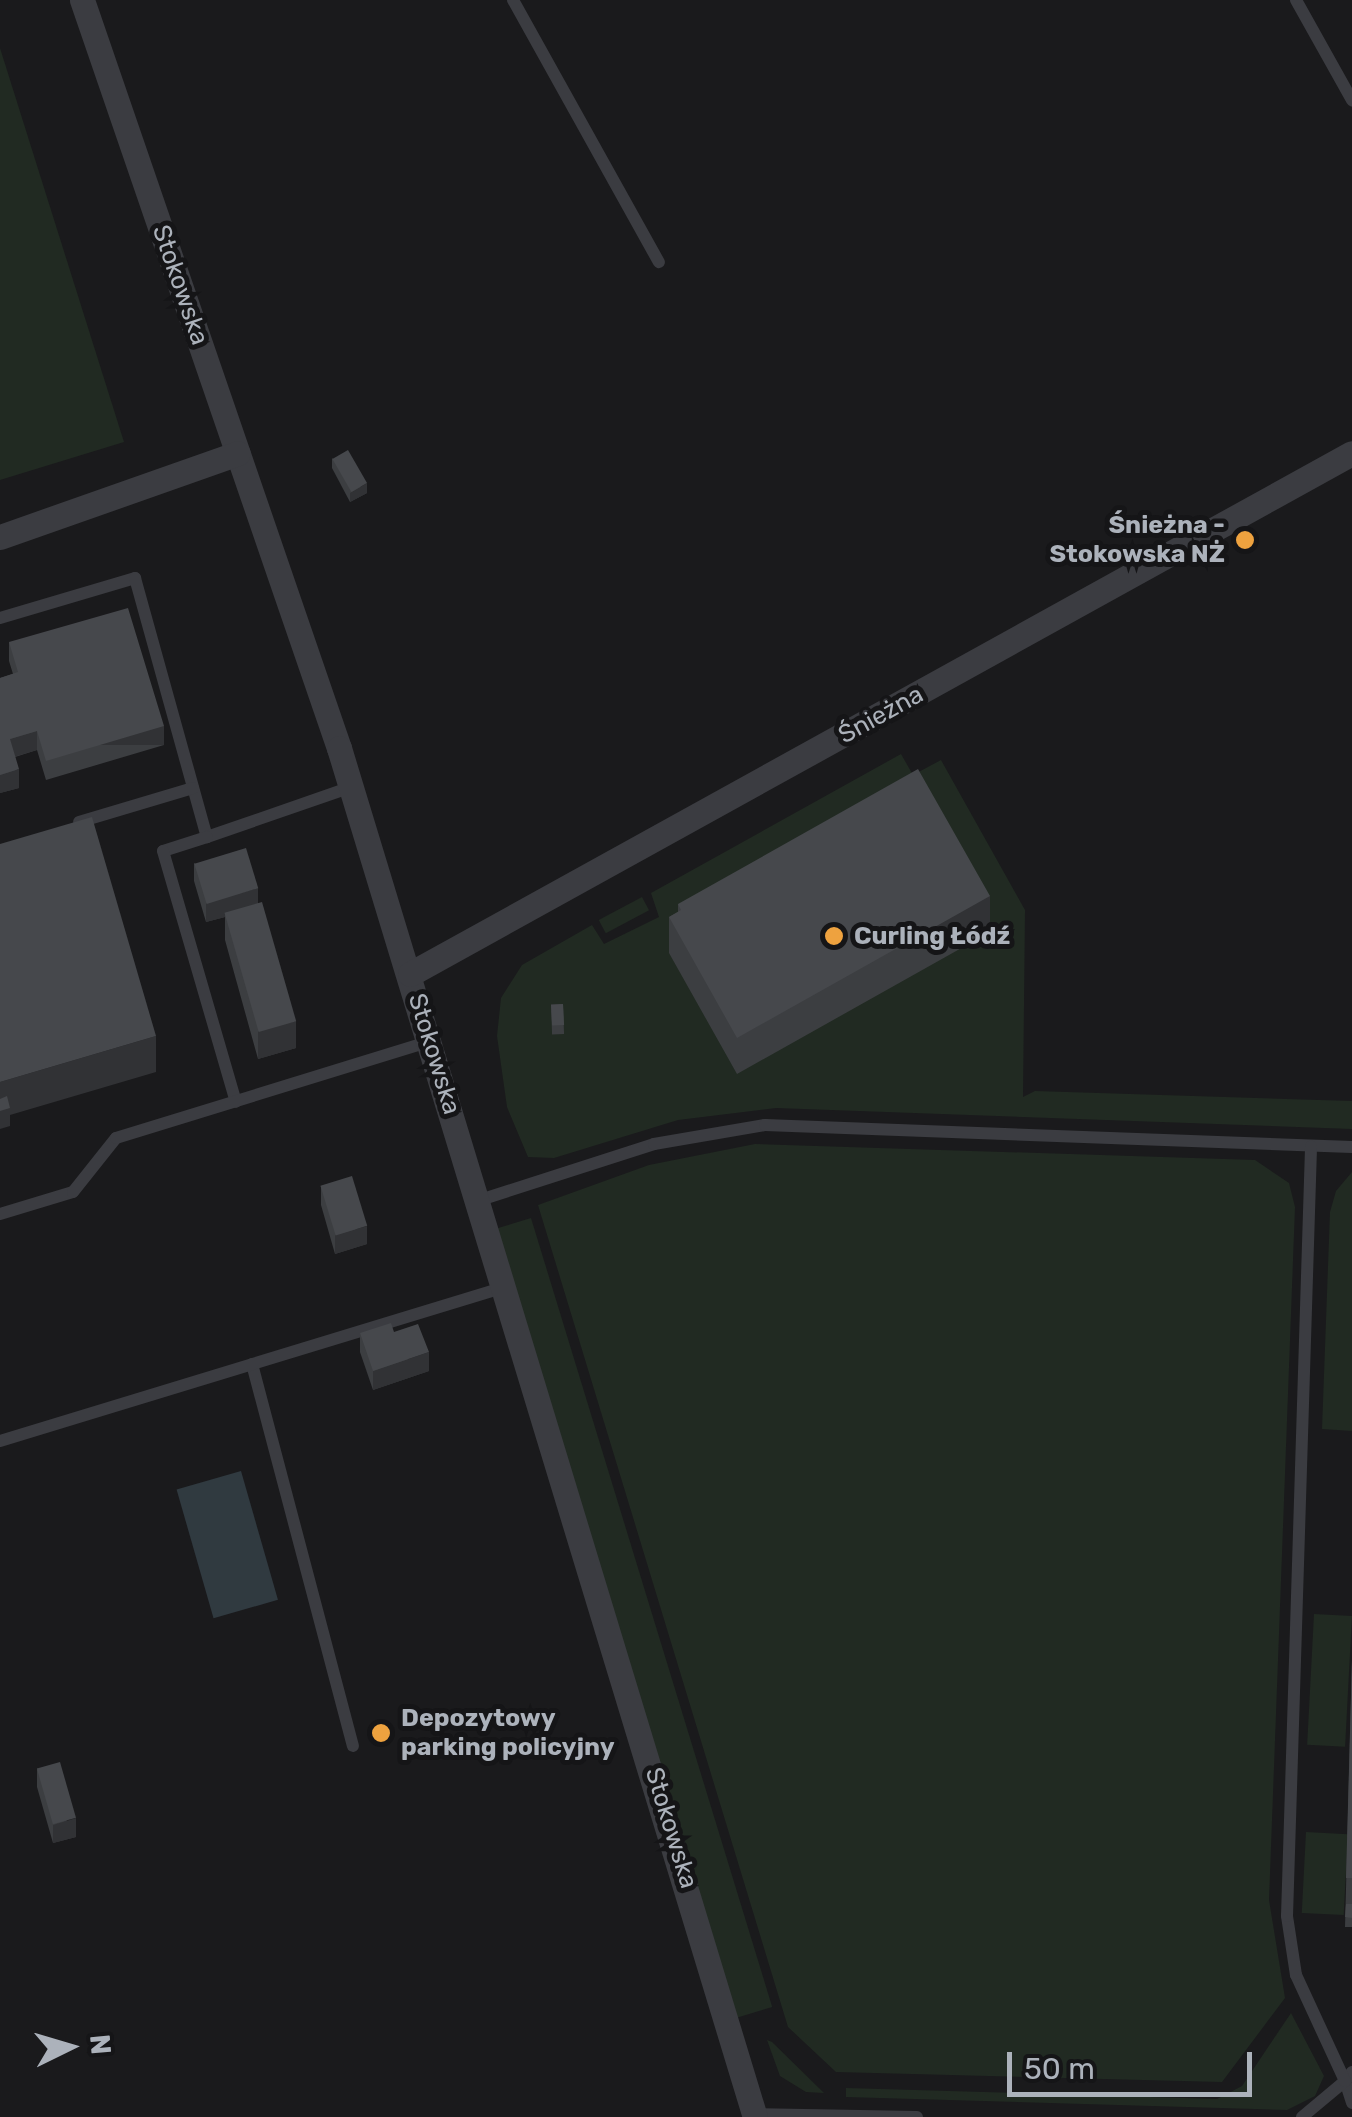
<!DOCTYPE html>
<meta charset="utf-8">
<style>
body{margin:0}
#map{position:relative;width:1352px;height:2117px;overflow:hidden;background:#1a1a1c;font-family:Rubik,sans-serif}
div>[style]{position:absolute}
.green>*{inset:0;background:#212a22;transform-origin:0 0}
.water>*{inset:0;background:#303a40;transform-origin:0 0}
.lane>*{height:12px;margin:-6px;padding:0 6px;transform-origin:6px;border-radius:6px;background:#3b3c41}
.street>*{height:25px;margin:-12.5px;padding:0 12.5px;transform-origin:12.5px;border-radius:12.5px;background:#3b3c41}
.wall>*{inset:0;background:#3c3e41;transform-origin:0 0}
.shaded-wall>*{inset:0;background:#313235;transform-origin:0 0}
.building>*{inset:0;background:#46484c;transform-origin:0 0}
.dots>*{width:28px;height:28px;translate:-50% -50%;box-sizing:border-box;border:5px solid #151517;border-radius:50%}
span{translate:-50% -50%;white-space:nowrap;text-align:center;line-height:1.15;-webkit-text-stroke:10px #151517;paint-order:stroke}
.street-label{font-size:25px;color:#acb2bb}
.poi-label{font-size:25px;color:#acb2bb;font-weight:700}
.right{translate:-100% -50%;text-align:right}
.left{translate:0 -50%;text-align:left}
.north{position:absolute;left:20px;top:1997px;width:100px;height:100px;-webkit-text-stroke:8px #151517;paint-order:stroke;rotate:85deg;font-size:28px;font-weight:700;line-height:40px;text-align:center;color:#acb2bb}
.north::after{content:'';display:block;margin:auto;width:35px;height:45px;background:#acb2bb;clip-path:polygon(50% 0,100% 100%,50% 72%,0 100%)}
.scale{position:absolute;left:1007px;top:2052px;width:245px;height:45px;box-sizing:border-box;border:5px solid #acb2bb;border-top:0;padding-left:12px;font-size:30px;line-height:35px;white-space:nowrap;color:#acb2bb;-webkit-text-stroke:8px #151517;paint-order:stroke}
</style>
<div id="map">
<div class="green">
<i style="clip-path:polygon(0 48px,124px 442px,0 480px)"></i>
<i style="clip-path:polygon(901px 754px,913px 775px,941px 760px,1025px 910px,1023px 1097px,1035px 1091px,1352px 1101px,1352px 1129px,776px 1108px,678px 1120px,554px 1158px,528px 1157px,507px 1107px,497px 1036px,501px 998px,522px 965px,592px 925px,604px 944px,659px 917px,651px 893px)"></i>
<i style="left:642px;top:897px;width:15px;height:49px;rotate:62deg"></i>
<i style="clip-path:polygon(755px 1144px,1255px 1160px,1289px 1183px,1295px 1207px,1269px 1900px,1285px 1998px,1222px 2082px,836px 2072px,788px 2027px,538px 1205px,649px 1165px)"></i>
<i style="clip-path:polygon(1352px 1172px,1352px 1431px,1322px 1429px,1330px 1212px,1336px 1191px)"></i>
<i style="left:531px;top:1218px;width:825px;height:44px;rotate:73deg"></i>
<i style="left:1314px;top:1614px;width:38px;height:131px;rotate:3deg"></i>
<i style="left:1306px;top:1832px;width:42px;height:81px;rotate:3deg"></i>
<i style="clip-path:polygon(1291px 2013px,1324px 2076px,1315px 2096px,1287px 2110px,846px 2097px,846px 2088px,1217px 2099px,1242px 2086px)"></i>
<i style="clip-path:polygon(767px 2040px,772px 2042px,824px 2093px,806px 2092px,780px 2076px)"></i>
</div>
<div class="water">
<i style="left:241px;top:1471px;width:134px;height:67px;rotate:74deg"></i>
</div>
<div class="lane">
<i style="left:513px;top:0;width:300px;rotate:60.9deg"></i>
<i style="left:1296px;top:0;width:115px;rotate:60.8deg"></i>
<i style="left:0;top:618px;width:141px;rotate:-16.5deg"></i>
<i style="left:135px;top:578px;width:269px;rotate:74.5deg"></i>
<i style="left:207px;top:837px;width:152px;rotate:-19.1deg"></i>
<i style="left:79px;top:822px;width:119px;rotate:-16.6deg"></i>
<i style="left:207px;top:837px;width:46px;rotate:162.3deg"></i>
<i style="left:163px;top:851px;width:261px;rotate:73.8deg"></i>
<i style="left:480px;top:1200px;width:183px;rotate:-17.8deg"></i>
<i style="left:654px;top:1144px;width:113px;rotate:-9.7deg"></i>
<i style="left:765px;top:1125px;width:587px;rotate:2.15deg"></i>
<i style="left:0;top:1214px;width:76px;rotate:-16.8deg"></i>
<i style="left:73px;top:1192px;width:69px;rotate:-51.5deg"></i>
<i style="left:116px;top:1138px;width:327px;rotate:-17.1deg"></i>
<i style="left:252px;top:1364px;width:395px;rotate:75.2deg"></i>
<i style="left:0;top:1441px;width:528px;rotate:-16.96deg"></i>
<i style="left:1352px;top:2072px;width:11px;rotate:128deg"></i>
<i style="left:1345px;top:2081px;width:23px;rotate:72deg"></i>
<i style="left:755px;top:2114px;width:162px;rotate:1.1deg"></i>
<i style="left:1302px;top:2117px;width:56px;rotate:-39.9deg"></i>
<i style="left:1345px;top:2081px;width:117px;rotate:-114.8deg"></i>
<i style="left:1296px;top:1975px;width:60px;rotate:-98.7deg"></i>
<i style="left:1287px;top:1916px;width:770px;rotate:-88.21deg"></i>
</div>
<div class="street">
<i style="left:82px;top:0;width:791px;rotate:71.04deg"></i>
<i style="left:339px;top:748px;width:1431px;rotate:73.1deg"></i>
<i style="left:0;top:537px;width:252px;rotate:-19.4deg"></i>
<i style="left:410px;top:974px;width:1076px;rotate:-28.95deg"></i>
</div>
<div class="wall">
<i style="clip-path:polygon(332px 458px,367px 493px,350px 502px,332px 468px)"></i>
<i style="clip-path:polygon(9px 642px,164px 745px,46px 780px,37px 750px,15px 757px,19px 788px,0 793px,0 678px,13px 674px,9px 661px)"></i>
<i style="clip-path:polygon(194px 863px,258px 903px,296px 1048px,258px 1059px,225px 940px,225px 917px,206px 922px,194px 881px)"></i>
<i style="clip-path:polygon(678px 904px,990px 932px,737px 1074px,669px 953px,669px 917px,678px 912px)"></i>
<i style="left:563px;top:1004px;width:30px;height:12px;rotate:88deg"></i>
<i style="clip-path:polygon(321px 1186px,367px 1244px,335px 1254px,321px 1205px)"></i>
<i style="clip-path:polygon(360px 1333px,429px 1371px,373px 1390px,360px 1352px)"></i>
<i style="clip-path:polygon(1352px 1660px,1352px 1927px,1345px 1927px)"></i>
<i style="clip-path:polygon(37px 1768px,76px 1837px,53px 1843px,37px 1787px)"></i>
</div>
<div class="shaded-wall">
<i style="clip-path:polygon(367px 483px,367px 493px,350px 502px,350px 493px)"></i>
<i style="left:164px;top:726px;width:19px;height:123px;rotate:90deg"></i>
<i style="clip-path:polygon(37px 731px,37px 750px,10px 758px,10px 739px)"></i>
<i style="clip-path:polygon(19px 769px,19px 788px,0 793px,0 775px)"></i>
<i style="clip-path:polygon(258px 888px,258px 907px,225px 913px,225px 917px,206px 922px,206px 903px)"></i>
<i style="left:990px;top:896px;width:36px;height:290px;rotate:90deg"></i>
<i style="clip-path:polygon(296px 1021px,296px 1048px,258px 1059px,258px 1031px)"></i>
<i style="clip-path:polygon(156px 1036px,156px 1072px,10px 1115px,10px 1126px,0 1129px,0 1082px)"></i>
<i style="clip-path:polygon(367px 1226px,367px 1244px,335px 1254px,335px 1235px)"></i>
<i style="clip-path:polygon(429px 1352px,429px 1371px,373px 1390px,373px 1371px)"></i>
<i style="clip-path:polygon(76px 1818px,76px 1837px,53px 1843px,53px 1825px)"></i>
</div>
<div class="building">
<i style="left:348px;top:450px;width:38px;height:18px;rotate:60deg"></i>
<i style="clip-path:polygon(128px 608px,164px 726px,46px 761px,37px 731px,10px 739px,19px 769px,0 775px,0 678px,18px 672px,9px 642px)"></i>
<i style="clip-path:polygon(918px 769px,990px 896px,737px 1038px,669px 917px,681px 910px,678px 904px)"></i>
<i style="clip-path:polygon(92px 817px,156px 1036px,0 1082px,0 844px)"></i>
<i style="left:246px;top:848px;width:42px;height:54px;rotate:73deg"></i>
<i style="left:262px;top:902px;width:124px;height:39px;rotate:74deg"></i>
<i style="left:563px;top:1004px;width:21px;height:12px;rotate:87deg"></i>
<i style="clip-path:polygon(7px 1096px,10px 1108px,0 1111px,0 1099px)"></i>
<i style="left:352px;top:1176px;width:52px;height:33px;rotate:73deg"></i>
<i style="clip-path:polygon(391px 1323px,394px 1332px,418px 1324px,429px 1352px,373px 1371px,360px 1333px)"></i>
<i style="clip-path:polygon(1352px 1660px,1352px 1878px,1346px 1878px)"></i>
<i style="left:60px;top:1762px;width:58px;height:24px;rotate:74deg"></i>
<i style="clip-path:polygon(1346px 1904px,1352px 1904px,1352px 1918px,1345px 1917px)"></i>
</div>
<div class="dots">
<i style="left:1245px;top:540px;background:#eea23f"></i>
<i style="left:834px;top:936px;background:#eea23f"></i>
<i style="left:381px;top:1733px;background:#eea23f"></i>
</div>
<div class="street-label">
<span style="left:180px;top:285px;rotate:71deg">Stokowska</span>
<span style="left:881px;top:715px;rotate:-29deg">Śnieżna</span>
<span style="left:434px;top:1054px;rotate:73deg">Stokowska</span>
<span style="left:671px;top:1828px;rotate:73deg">Stokowska</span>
</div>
<div class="poi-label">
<span class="right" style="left:1225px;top:540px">Śnieżna -<br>Stokowska NŻ</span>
<span class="left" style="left:854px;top:936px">Curling Łódź</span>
<span class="left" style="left:401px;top:1733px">Depozytowy<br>parking policyjny</span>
</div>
<div class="north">N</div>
<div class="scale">50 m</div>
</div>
